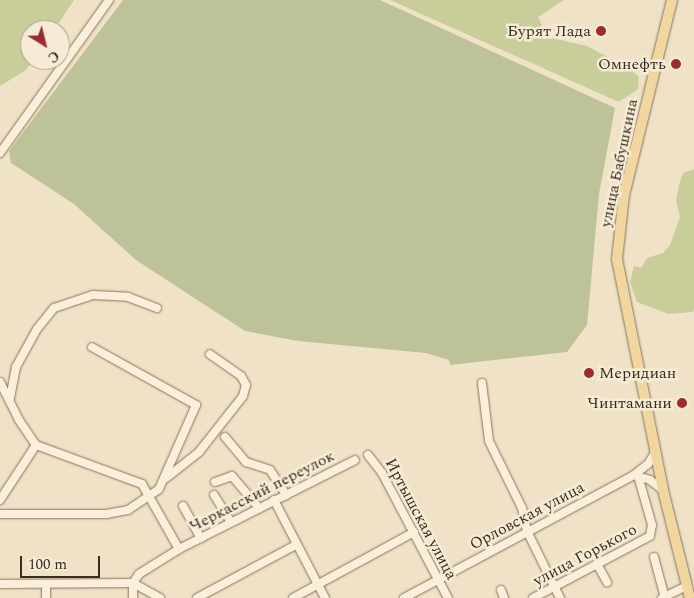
<!DOCTYPE html>
<meta charset="utf-8">
<style>
body{margin:0}
#map{position:relative;width:694px;height:598px;overflow:hidden;background:#efe2c7;font-family:Spectral,serif}
div>[style]{position:absolute}
.green>*{inset:0;background:#c8cd9a}
.cemetery>*{inset:0;background:#bec299}
.roads{filter:drop-shadow(0 0 1px #8a735c) drop-shadow(0 0 1px #8a735c)}
.minor>*{height:8px;margin:-4px;padding:0 4px;transform-origin:4px;border-radius:4px;background:#f9efda}
.major>*{height:10px;margin:-5px;padding:0 5px;transform-origin:5px;border-radius:5px;background:#f1d69f}
.dots>*{width:14px;height:14px;translate:-50% -50%;box-sizing:border-box;border:2px solid #f6ecd6;border-radius:50%}
span{translate:-50% -50%;white-space:nowrap;text-align:center;line-height:1.15;-webkit-text-stroke:5px #f6ecd6;paint-order:stroke}
.poi-label{font-size:16px;color:#3b2c20}
.right{translate:-100% -50%;text-align:right}
.left{translate:0 -50%;text-align:left}
.street-label{font-size:16px;color:#3b2c20}
.north{position:absolute;left:20px;top:20px;width:50px;height:50px;box-sizing:border-box;background:#f6ecd6;border:1px solid #ab9f8d;border-radius:50%;rotate:144deg;font-size:14px;font-weight:700;line-height:20px;text-align:center;color:#3b2c20}
.north::after{content:'';display:block;margin:auto;width:18px;height:22px;background:#9a2c2f;clip-path:polygon(50% 0,100% 100%,50% 72%,0 100%)}
.scale{position:absolute;left:20px;top:556px;width:80px;height:22px;box-sizing:border-box;border:2px solid #3b2c20;border-top:0;padding-left:6px;font-size:15px;line-height:18px;white-space:nowrap;color:#3b2c20;-webkit-text-stroke:4px #f6ecd6;paint-order:stroke}
</style>
<div id="map">
<div class="green">
<i style="clip-path:polygon(0 0,74px 0,54px 30px,30px 30px,30px 60px,33px 60px,26px 70px,0 86px)"></i>
<i style="clip-path:polygon(390px 0,564px 0,538px 17px,547px 37px,587px 46px,630px 69px,639px 77px,638px 89px,619px 102px)"></i>
<i style="clip-path:polygon(694px 169px,694px 308px,693px 312px,669px 314px,637px 302px,630px 282px,634px 266px,641px 268px,647px 258px,663px 253px,670px 245px,680px 217px,676px 200px,680px 181px,683px 173px)"></i>
</div>
<div class="cemetery">
<i style="clip-path:polygon(123px 0,380px 0,615px 108px,599px 194px,587px 325px,567px 352px,450px 365px,449px 360px,426px 353px,298px 341px,245px 331px,136px 260px,74px 204px,11px 163px,9px 151px)"></i>
</div>
<div class="roads">
<div class="minor">
<i style="left:0;top:153px;width:188px;rotate:-54.5deg"></i>
<i style="left:0;top:382px;width:42px;rotate:63.4deg"></i>
<i style="left:19px;top:420px;width:30px;rotate:56deg"></i>
<i style="left:482px;top:383px;width:58px;rotate:83.1deg"></i>
<i style="left:489px;top:441px;width:75px;rotate:63.8deg"></i>
<i style="left:522px;top:508px;width:24px;rotate:78deg"></i>
<i style="left:527px;top:531px;width:75px;rotate:63.8deg"></i>
<i style="left:10px;top:398px;width:32px;rotate:-79deg"></i>
<i style="left:16px;top:367px;width:43px;rotate:-61.1deg"></i>
<i style="left:37px;top:329px;width:27px;rotate:-51deg"></i>
<i style="left:54px;top:308px;width:41px;rotate:-18.4deg"></i>
<i style="left:93px;top:295px;width:35px;rotate:3deg"></i>
<i style="left:128px;top:297px;width:31px;rotate:21deg"></i>
<i style="left:225px;top:437px;width:33px;rotate:50deg"></i>
<i style="left:246px;top:462px;width:25px;rotate:18deg"></i>
<i style="left:270px;top:470px;width:30px;rotate:57deg"></i>
<i style="left:36px;top:445px;width:113px;rotate:20.2deg"></i>
<i style="left:142px;top:484px;width:75px;rotate:60.4deg"></i>
<i style="left:368px;top:455px;width:23px;rotate:52deg"></i>
<i style="left:382px;top:473px;width:141px;rotate:62.2deg"></i>
<i style="left:634px;top:475px;width:18px;rotate:-38deg"></i>
<i style="left:648px;top:464px;width:15px;rotate:-58deg"></i>
<i style="left:166px;top:478px;width:42px;rotate:-38.2deg"></i>
<i style="left:199px;top:452px;width:71px;rotate:-51.8deg"></i>
<i style="left:243px;top:396px;width:11px;rotate:-75deg"></i>
<i style="left:246px;top:385px;width:10px;rotate:-119deg"></i>
<i style="left:241px;top:376px;width:38px;rotate:-145deg"></i>
<i style="left:215px;top:482px;width:18px;rotate:-19deg"></i>
<i style="left:232px;top:476px;width:42px;rotate:49.8deg"></i>
<i style="left:214px;top:495px;width:32px;rotate:58deg"></i>
<i style="left:0;top:500px;width:66px;rotate:-56.8deg"></i>
<i style="left:274px;top:500px;width:110px;rotate:62.5deg"></i>
<i style="left:183px;top:506px;width:37px;rotate:61deg"></i>
<i style="left:0;top:514px;width:106px"></i>
<i style="left:106px;top:514px;width:22px;rotate:-10deg"></i>
<i style="left:128px;top:510px;width:37px;rotate:-34deg"></i>
<i style="left:159px;top:489px;width:92px;rotate:-66.2deg"></i>
<i style="left:196px;top:405px;width:119px;rotate:-150.9deg"></i>
<i style="left:654px;top:557px;width:42px;rotate:75deg"></i>
<i style="left:597px;top:564px;width:21px;rotate:61deg"></i>
<i style="left:133px;top:583px;width:11px;rotate:-56deg"></i>
<i style="left:139px;top:574px;width:47px;rotate:-32deg"></i>
<i style="left:179px;top:549px;width:197px;rotate:-26.8deg"></i>
<i style="left:0;top:584px;width:133px;rotate:-0.4deg"></i>
<i style="left:133px;top:583px;width:31px;rotate:29deg"></i>
<i style="left:46px;top:584px;width:14px;rotate:90deg"></i>
<i style="left:501px;top:590px;width:9px;rotate:69deg"></i>
<i style="left:133px;top:598px;width:15px;rotate:-90deg"></i>
<i style="left:197px;top:598px;width:112px;rotate:-28.2deg"></i>
<i style="left:293px;top:598px;width:138px;rotate:-28.6deg"></i>
<i style="left:404px;top:598px;width:261px;rotate:-28.1deg"></i>
<i style="left:634px;top:475px;width:17px;rotate:17deg"></i>
<i style="left:650px;top:480px;width:16px;rotate:38deg"></i>
<i style="left:533px;top:598px;width:132px;rotate:-27.9deg"></i>
<i style="left:650px;top:536px;width:11px;rotate:-80deg"></i>
<i style="left:652px;top:525px;width:48px;rotate:-105.8deg"></i>
<i style="left:662px;top:598px;width:28px;rotate:-26deg"></i>
</div>
<div class="major">
<i style="left:672px;top:0;width:201px;rotate:103.8deg"></i>
<i style="left:624px;top:195px;width:64px;rotate:96.2deg"></i>
<i style="left:617px;top:259px;width:236px;rotate:78.7deg"></i>
<i style="left:663px;top:490px;width:111px;rotate:76deg"></i>
</div>
</div>
<div class="dots">
<i style="left:601px;top:31px;background:#9a2c2f"></i>
<i style="left:676px;top:64px;background:#9a2c2f"></i>
<i style="left:589px;top:373px;background:#9a2c2f"></i>
<i style="left:682px;top:403px;background:#9a2c2f"></i>
</div>
<div class="poi-label">
<span class="right" style="left:591px;top:31px">Бурят Лада</span>
<span class="right" style="left:666px;top:64px">Омнефть</span>
<span class="left" style="left:599px;top:373px">Меридиан</span>
<span class="right" style="left:672px;top:403px">Чинтамани</span>
</div>
<div class="street-label">
<span style="left:619px;top:163px;rotate:-78deg">улица Бабушкина</span>
<span style="left:262px;top:491px;rotate:-27deg">Черкасский переулок</span>
<span style="left:527px;top:516px;rotate:-28deg">Орловская улица</span>
<span style="left:421px;top:519px;rotate:62deg">Иртышская улица</span>
<span style="left:585px;top:555px;rotate:-28deg">улица Горького</span>
</div>
<div class="north">С</div>
<div class="scale">100 m</div>
</div>
